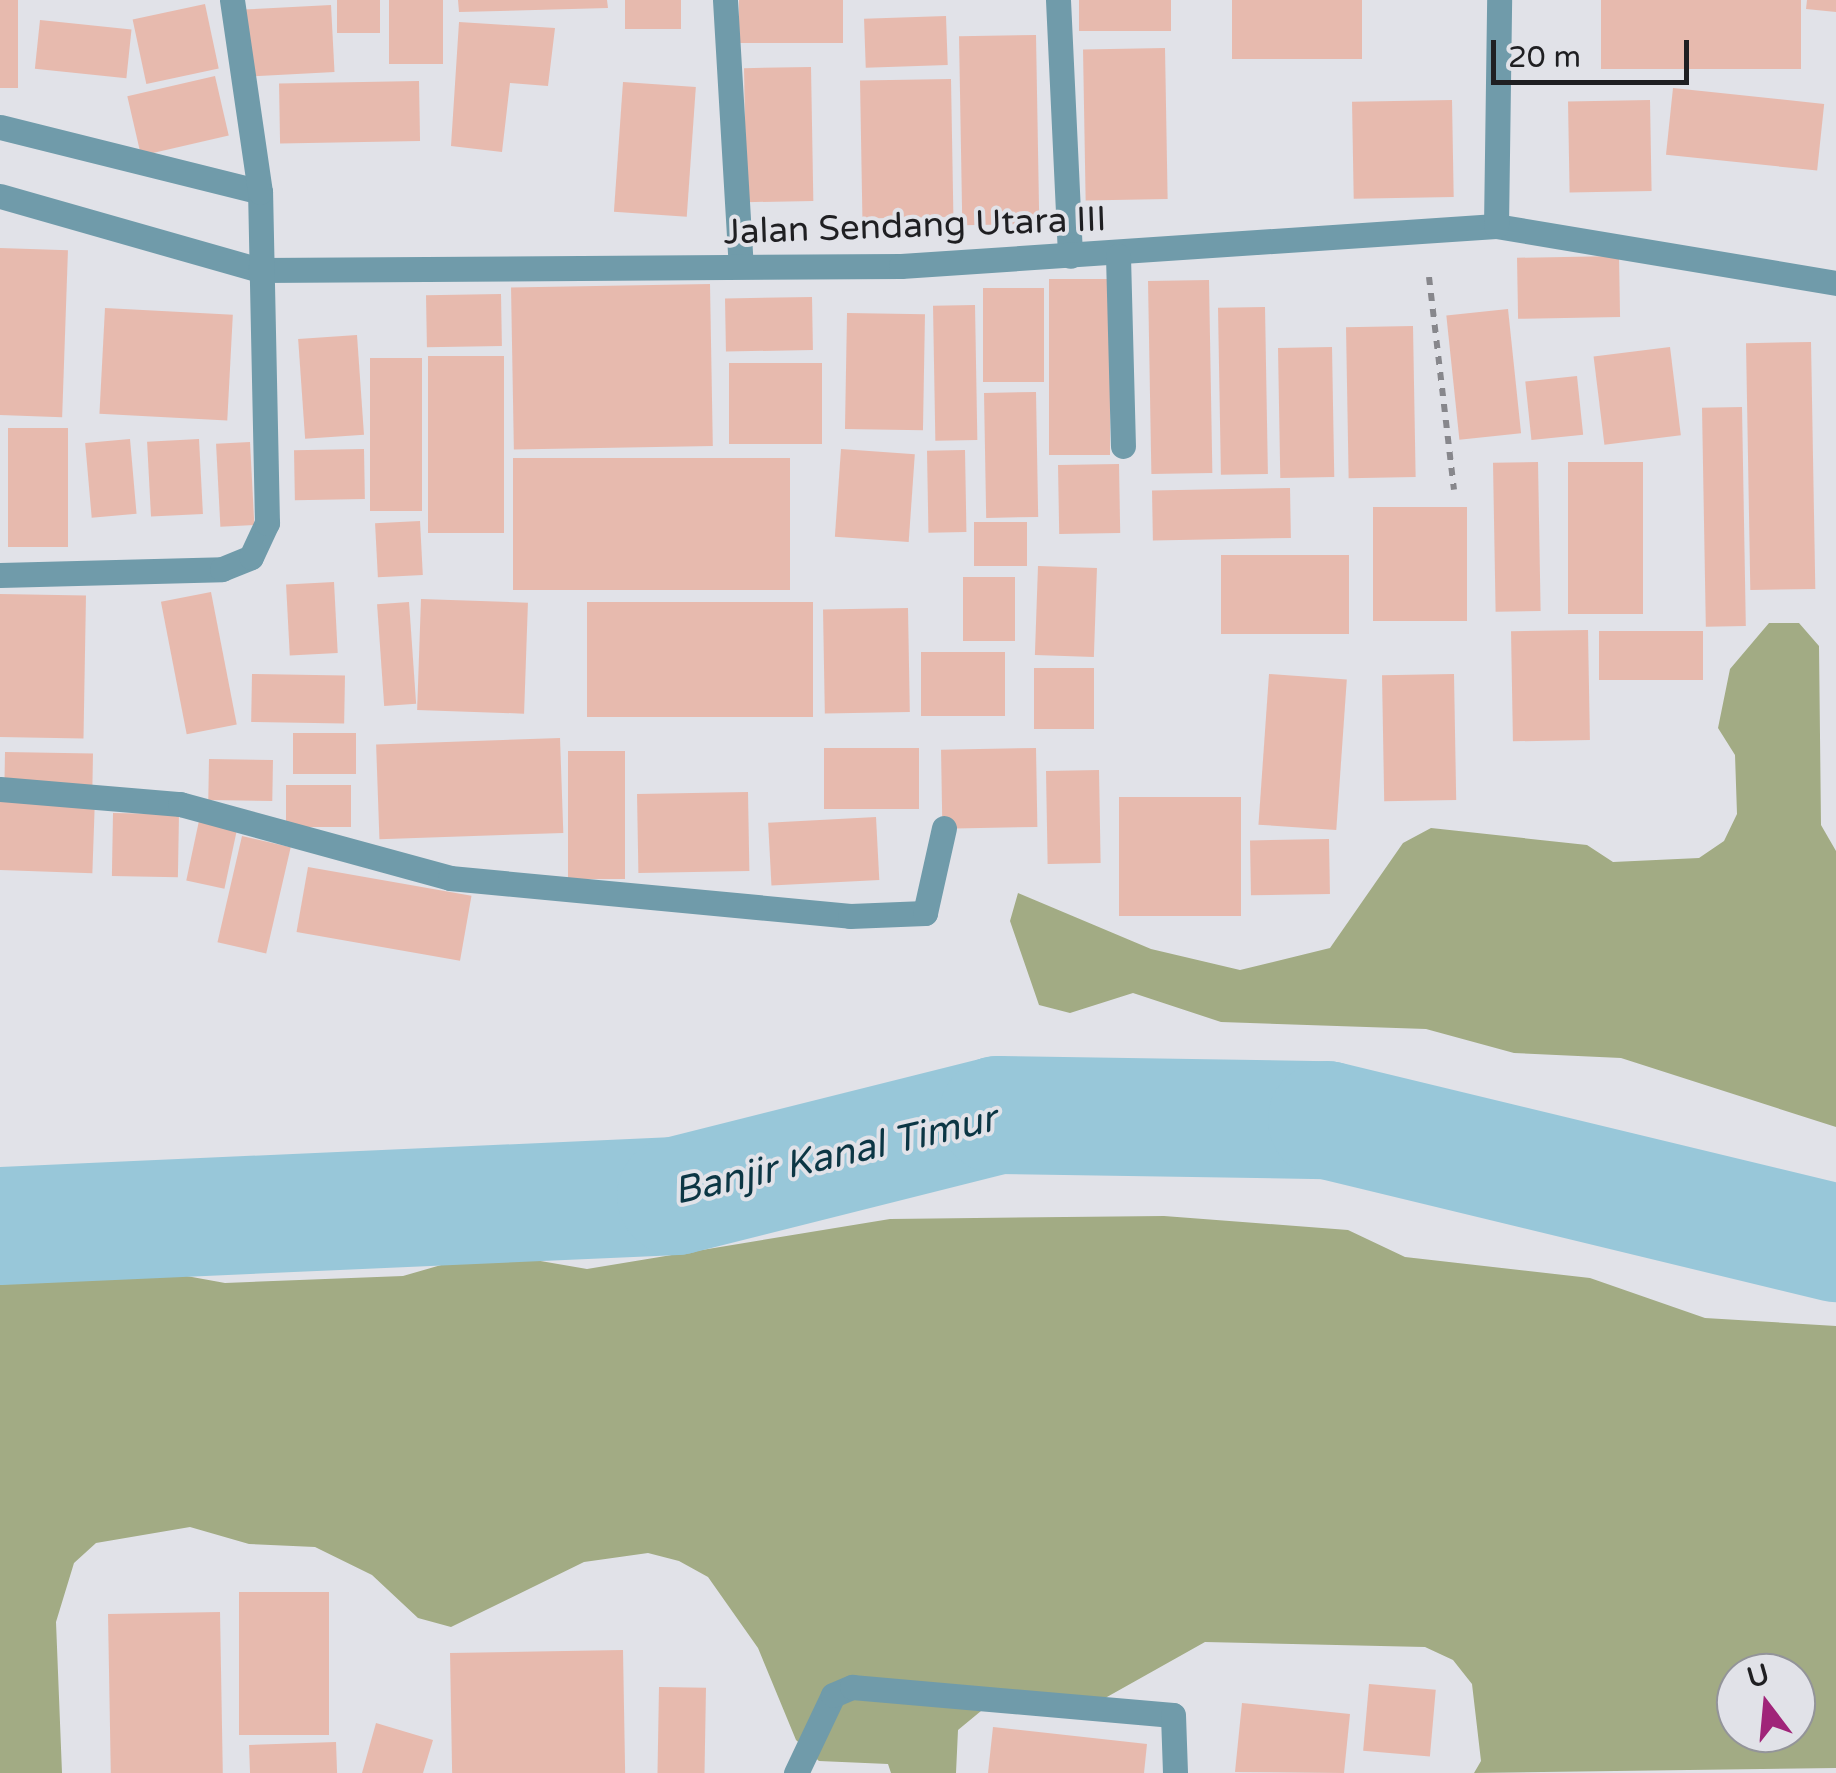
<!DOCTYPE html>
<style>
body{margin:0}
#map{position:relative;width:1836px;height:1773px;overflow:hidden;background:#e1e2e8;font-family:"Varela Round",sans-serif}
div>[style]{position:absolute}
.forest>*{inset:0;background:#a2ab84}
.river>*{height:118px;margin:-59px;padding:0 59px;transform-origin:59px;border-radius:59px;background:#98c7d9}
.building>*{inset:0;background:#e7baae;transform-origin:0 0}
.path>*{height:6px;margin-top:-3px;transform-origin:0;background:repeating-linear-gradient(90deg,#87878c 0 8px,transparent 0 16px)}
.minor>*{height:25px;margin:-12.5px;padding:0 12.5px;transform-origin:12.5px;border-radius:12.5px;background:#709baa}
span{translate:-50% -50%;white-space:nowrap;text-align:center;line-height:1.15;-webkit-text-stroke:8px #e1e2e8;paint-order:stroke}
.street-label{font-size:35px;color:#1f1f22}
.water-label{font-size:38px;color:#0c3644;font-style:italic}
.north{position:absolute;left:1716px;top:1653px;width:100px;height:100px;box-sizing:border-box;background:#e1e2e8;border:2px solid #939499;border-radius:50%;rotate:344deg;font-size:28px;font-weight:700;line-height:40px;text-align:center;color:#1f1f22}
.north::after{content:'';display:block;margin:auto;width:35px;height:45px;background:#a02479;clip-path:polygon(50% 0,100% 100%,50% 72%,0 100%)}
.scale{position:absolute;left:1491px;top:40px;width:198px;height:45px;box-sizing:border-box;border:5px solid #1f1f22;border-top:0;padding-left:12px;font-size:30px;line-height:35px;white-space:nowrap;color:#1f1f22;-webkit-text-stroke:8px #e1e2e8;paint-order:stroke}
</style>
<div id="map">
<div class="forest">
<i style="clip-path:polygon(1769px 623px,1799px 623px,1819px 646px,1821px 825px,1836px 851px,1836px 1127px,1621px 1058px,1514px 1053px,1426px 1029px,1221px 1022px,1133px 993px,1070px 1013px,1039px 1005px,1010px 921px,1018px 893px,1151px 949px,1240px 970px,1330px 948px,1403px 843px,1431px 828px,1587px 845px,1613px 862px,1699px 858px,1724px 841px,1737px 814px,1735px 755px,1718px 728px,1730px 669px)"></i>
<i style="clip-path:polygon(evenodd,1164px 1216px,1348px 1230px,1405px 1257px,1590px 1278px,1705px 1318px,1836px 1326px,1836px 1768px,1474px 1773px,1481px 1761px,1472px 1684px,1453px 1660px,1425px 1647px,1205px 1642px,1098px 1702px,981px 1711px,958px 1730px,956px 1773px,891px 1773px,888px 1764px,819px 1761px,796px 1740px,758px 1648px,708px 1577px,679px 1561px,648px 1553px,584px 1562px,451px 1627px,418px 1618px,372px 1575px,315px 1547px,249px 1544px,190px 1527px,96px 1543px,74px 1563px,56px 1622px,62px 1773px,0 1773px,0 1284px,148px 1269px,225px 1283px,403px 1276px,462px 1259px,523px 1258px,587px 1269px,890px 1219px,1164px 1216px,1736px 1673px,1796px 1673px,1796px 1733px,1736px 1733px,1736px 1673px)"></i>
</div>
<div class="river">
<i style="left:0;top:1226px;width:677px;rotate:-2.54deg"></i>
<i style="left:676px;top:1196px;width:332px;rotate:-14.1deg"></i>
<i style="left:998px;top:1115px;width:329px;rotate:0.9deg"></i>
<i style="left:1327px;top:1120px;width:524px;rotate:13.59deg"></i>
</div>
<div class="building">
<i style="left:0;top:0;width:18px;height:88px"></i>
<i style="left:337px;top:0;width:43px;height:33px"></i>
<i style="left:389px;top:0;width:54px;height:64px"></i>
<i style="clip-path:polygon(458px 0,607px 0,608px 8px,459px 12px)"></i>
<i style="left:625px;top:0;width:56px;height:29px"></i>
<i style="left:739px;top:0;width:104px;height:43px"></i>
<i style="left:1079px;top:0;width:92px;height:31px"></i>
<i style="left:1232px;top:0;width:130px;height:59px"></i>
<i style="left:1601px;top:0;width:200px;height:69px"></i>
<i style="clip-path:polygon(1807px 0,1836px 0,1836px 12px,1806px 9px)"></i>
<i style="left:205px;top:4px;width:66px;height:74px;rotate:78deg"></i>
<i style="left:331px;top:5px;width:67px;height:88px;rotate:87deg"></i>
<i style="left:946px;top:16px;width:49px;height:82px;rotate:88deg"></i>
<i style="left:40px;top:20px;width:92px;height:49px;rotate:6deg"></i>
<i style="clip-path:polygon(459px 22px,555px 28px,548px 86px,510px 83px,502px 152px,451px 146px)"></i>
<i style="left:1036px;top:35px;width:189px;height:77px;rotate:89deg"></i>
<i style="left:1165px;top:48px;width:151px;height:82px;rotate:89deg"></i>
<i style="left:811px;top:67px;width:134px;height:67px;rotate:89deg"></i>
<i style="left:215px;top:76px;width:61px;height:90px;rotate:77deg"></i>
<i style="left:951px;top:79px;width:138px;height:91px;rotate:89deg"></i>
<i style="left:419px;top:81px;width:60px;height:140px;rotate:89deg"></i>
<i style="left:623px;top:82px;width:73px;height:130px;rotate:4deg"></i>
<i style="left:1673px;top:88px;width:152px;height:67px;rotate:6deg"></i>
<i style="left:1452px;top:100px;width:97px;height:100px;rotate:89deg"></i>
<i style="left:1650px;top:100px;width:91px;height:82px;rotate:89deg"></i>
<i style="left:0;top:248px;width:68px;height:167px;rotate:2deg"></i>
<i style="left:1619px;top:256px;width:61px;height:102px;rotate:89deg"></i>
<i style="left:1049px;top:279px;width:61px;height:176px"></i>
<i style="left:1209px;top:280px;width:193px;height:61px;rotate:89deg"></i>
<i style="left:710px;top:284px;width:162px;height:199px;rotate:89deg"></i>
<i style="left:983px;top:288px;width:61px;height:94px"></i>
<i style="left:501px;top:294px;width:52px;height:75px;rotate:89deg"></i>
<i style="left:812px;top:297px;width:53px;height:87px;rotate:89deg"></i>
<i style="left:975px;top:305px;width:135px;height:42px;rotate:89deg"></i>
<i style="left:1265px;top:307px;width:167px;height:47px;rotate:89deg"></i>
<i style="left:105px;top:308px;width:128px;height:106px;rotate:3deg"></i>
<i style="left:1508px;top:309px;width:125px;height:62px;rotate:84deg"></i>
<i style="left:847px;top:313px;width:78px;height:116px;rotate:1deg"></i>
<i style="left:1413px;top:326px;width:151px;height:67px;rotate:89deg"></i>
<i style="left:357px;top:335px;width:100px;height:59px;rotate:86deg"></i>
<i style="left:1811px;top:342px;width:247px;height:65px;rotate:89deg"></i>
<i style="left:1332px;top:347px;width:130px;height:54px;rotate:89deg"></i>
<i style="left:1670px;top:347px;width:89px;height:77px;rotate:83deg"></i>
<i style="left:504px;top:356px;width:177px;height:76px;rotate:90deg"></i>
<i style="left:370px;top:358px;width:52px;height:153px"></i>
<i style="left:822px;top:363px;width:81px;height:93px;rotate:90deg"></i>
<i style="left:1577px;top:376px;width:59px;height:52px;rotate:84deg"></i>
<i style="left:1036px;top:392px;width:125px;height:52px;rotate:89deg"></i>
<i style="left:1742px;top:407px;width:219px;height:40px;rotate:89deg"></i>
<i style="left:8px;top:428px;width:60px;height:119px"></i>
<i style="left:130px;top:439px;width:75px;height:45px;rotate:85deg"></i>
<i style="left:199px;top:439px;width:75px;height:52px;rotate:87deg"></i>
<i style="left:250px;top:442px;width:83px;height:34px;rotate:87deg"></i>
<i style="left:364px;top:449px;width:50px;height:70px;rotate:89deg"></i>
<i style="left:841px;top:449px;width:74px;height:88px;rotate:4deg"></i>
<i style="left:965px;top:450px;width:82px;height:38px;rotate:89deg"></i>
<i style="left:790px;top:458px;width:132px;height:277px;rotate:90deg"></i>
<i style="left:1538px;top:462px;width:149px;height:45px;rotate:89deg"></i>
<i style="left:1643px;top:462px;width:152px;height:75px;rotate:90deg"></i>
<i style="left:1119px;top:464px;width:69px;height:61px;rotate:89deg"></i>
<i style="left:1290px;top:488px;width:50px;height:138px;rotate:89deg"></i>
<i style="left:1373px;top:507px;width:94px;height:114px"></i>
<i style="left:420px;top:521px;width:54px;height:45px;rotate:87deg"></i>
<i style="left:1027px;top:522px;width:44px;height:53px;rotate:90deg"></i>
<i style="left:1349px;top:555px;width:79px;height:128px;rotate:90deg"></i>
<i style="left:1038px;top:566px;width:59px;height:89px;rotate:2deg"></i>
<i style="left:963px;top:577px;width:52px;height:64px"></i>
<i style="left:334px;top:582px;width:71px;height:48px;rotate:87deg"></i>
<i style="left:211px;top:592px;width:135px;height:51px;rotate:79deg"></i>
<i style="left:0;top:594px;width:86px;height:143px;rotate:1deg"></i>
<i style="left:421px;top:599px;width:107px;height:111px;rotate:2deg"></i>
<i style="left:409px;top:602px;width:102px;height:32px;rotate:86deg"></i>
<i style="left:587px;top:602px;width:226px;height:115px"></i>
<i style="left:908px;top:608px;width:104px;height:85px;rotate:89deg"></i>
<i style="left:1588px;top:630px;width:110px;height:77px;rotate:89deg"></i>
<i style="left:1703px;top:631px;width:49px;height:104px;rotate:90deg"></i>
<i style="left:1005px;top:652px;width:64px;height:84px;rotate:90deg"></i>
<i style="left:1094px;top:668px;width:61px;height:60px;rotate:90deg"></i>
<i style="left:252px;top:674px;width:93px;height:48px;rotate:1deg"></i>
<i style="left:1269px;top:674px;width:78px;height:151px;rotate:4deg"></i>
<i style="left:1454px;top:674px;width:126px;height:72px;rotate:89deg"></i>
<i style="left:293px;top:733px;width:63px;height:41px"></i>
<i style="left:560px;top:738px;width:95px;height:184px;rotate:88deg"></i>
<i style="left:919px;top:748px;width:61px;height:95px;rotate:90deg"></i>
<i style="left:1036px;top:748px;width:79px;height:95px;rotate:89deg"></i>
<i style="left:625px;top:751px;width:128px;height:57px;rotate:90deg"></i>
<i style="left:5px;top:752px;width:88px;height:32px;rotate:1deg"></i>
<i style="left:209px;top:759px;width:64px;height:41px;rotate:1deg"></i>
<i style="left:1099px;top:770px;width:93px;height:53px;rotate:89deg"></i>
<i style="left:286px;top:785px;width:65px;height:42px"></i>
<i style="left:748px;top:792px;width:79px;height:111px;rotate:89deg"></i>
<i style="left:0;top:796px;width:95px;height:74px;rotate:2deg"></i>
<i style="left:1241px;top:797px;width:119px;height:122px;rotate:90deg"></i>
<i style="left:113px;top:813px;width:66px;height:63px;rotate:1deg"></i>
<i style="left:200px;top:816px;width:39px;height:66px;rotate:12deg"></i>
<i style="left:876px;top:817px;width:63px;height:108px;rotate:87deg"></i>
<i style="left:242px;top:836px;width:50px;height:109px;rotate:13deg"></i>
<i style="left:1329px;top:839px;width:55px;height:79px;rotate:89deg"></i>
<i style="left:308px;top:867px;width:166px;height:66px;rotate:10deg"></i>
<i style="left:329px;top:1592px;width:143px;height:90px;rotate:90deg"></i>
<i style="left:220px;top:1612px;width:161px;height:112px;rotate:89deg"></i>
<i style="left:623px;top:1650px;width:123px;height:173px;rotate:89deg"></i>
<i style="left:1369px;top:1684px;width:67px;height:67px;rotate:5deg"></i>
<i style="left:659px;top:1687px;width:47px;height:86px;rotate:1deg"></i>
<i style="clip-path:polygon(1242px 1703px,1350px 1714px,1344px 1773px,1235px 1772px)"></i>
<i style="clip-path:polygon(376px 1723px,433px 1740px,423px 1773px,362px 1773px)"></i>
<i style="clip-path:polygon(993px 1727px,1147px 1744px,1144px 1773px,988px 1773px)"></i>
<i style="left:336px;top:1742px;width:31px;height:87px;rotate:88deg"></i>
</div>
<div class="path">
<i style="left:1429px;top:277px;width:214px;rotate:83.3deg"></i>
</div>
<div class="minor">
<i style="left:725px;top:0;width:266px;rotate:86.6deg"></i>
<i style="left:1058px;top:0;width:256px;rotate:87.3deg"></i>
<i style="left:0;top:127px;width:268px;rotate:14deg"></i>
<i style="left:0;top:196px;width:270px;rotate:15.9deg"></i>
<i style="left:260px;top:270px;width:641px;rotate:-0.36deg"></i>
<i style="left:901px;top:266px;width:596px;rotate:-3.85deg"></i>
<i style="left:1496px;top:226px;width:345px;rotate:9.5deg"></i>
<i style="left:1496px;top:226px;width:226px;rotate:-89.2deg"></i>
<i style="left:1118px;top:256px;width:190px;rotate:88.5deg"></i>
<i style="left:0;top:575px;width:222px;rotate:-1.5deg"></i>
<i style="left:222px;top:569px;width:31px;rotate:-22deg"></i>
<i style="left:251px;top:557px;width:38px;rotate:-65deg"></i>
<i style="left:267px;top:523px;width:331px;rotate:-91.2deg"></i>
<i style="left:260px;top:192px;width:194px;rotate:-98.3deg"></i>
<i style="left:0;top:789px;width:181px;rotate:4.8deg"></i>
<i style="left:180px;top:804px;width:280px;rotate:15.3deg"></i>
<i style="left:450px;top:878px;width:402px;rotate:5.4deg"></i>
<i style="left:850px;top:916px;width:75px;rotate:-2.3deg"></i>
<i style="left:925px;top:913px;width:87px;rotate:-77.4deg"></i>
<i style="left:796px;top:1773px;width:86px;rotate:-64.6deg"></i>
<i style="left:833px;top:1695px;width:21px;rotate:-23deg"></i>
<i style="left:852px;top:1687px;width:322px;rotate:5deg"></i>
<i style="left:1173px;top:1715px;width:58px;rotate:88deg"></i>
</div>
<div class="street-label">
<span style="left:915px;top:226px;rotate:-2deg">Jalan Sendang Utara III</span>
</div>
<div class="water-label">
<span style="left:835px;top:1156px;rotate:-13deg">Banjir Kanal Timur</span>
</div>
<div class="north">U</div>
<div class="scale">20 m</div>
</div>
